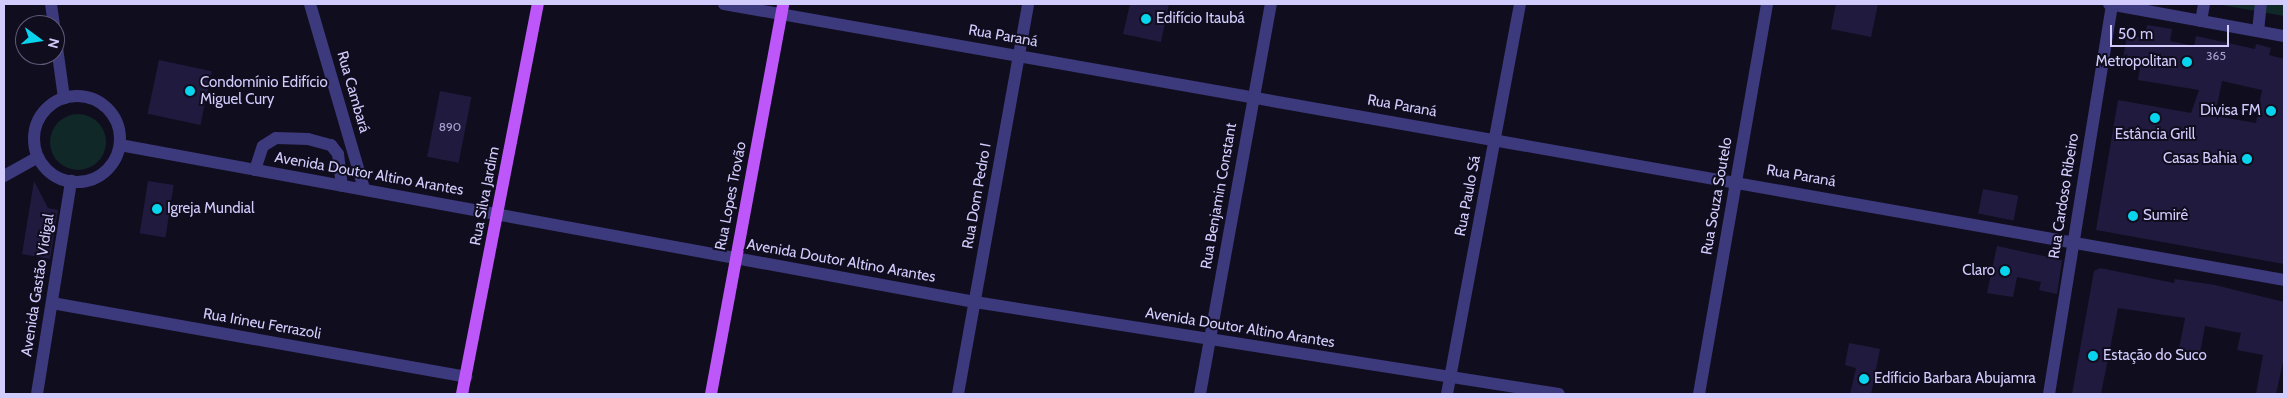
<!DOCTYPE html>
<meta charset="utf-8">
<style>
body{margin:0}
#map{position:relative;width:2288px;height:398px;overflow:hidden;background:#100d1e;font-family:Cabin,sans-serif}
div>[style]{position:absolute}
.green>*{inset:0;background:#102827}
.round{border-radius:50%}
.building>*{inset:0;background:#211a3f;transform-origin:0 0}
.minor>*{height:12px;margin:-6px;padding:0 6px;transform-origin:6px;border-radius:6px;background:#3c397c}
.minor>.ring{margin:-6px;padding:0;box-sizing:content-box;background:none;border:12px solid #3c397c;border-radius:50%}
.major>*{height:12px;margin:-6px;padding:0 6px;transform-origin:6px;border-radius:6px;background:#bd57f9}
.dots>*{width:14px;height:14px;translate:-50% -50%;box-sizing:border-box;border:2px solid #100d1e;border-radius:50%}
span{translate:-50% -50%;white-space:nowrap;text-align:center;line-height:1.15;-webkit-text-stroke:4px #100d1e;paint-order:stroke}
.number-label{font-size:12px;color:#a6a0ce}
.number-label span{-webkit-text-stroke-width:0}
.poi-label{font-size:15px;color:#d2ccfd}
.left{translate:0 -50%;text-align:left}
.right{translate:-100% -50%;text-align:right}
.street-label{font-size:15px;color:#d2ccfd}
.frame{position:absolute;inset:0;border:5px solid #d2ccfd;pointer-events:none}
.north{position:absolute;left:15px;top:15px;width:50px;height:50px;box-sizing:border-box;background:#100d1e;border:1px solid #5e5977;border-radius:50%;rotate:104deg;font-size:14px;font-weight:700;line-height:20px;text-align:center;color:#d2ccfd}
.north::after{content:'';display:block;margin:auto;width:18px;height:22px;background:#08d5ed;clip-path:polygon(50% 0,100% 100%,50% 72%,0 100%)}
.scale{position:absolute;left:2110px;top:25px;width:119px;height:22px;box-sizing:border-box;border:2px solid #d2ccfd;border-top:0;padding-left:6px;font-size:15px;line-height:18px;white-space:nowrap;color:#d2ccfd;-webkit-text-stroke:4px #100d1e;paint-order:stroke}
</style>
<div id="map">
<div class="green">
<i style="clip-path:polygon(2216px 4px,2284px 4px,2284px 16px)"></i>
<i class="round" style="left:50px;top:114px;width:56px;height:56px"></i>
</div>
<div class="building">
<i style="clip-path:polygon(1130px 4px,1169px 4px,1161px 42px,1123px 34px)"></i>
<i style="clip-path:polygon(1836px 4px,1878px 4px,1871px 37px,1831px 29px)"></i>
<i style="clip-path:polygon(evenodd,2147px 25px,2172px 29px,2170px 41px,2194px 46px,2196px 36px,2255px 49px,2256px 44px,2271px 48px,2269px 55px,2284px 59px,2284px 264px,2096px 230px,2118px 100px,2191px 113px,2199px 90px,2138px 80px,2140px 68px,2122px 65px,2127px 35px,2145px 38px,2147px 25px,2222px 81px,2262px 90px,2256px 123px,2215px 116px,2222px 81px)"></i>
<i style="left:159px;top:60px;width:54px;height:55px;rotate:12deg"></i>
<i style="left:440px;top:91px;width:32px;height:67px;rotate:11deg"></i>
<i style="clip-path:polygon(34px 181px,48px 208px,58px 210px,50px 259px,22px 254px)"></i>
<i style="left:148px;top:181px;width:26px;height:53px;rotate:9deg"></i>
<i style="left:1983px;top:189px;width:36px;height:25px;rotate:11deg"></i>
<i style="clip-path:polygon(1997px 246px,2062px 260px,2057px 294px,2039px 290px,2041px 282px,2017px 277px,2013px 297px,1987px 293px)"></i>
<i style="clip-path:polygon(2100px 268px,2174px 283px,2175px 279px,2215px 285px,2284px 302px,2284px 358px,2276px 394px,2256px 394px,2263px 355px,2237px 350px,2241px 333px,2205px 326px,2200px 353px,2179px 349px,2185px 318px,2118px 308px,2101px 394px,2072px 394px,2094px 271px)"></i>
<i style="clip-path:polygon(1849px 343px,1880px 349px,1871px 394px,1850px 394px,1856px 368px,1845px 365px)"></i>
</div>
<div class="minor">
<i style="left:51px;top:4px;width:21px;rotate:82deg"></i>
<i style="left:310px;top:4px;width:193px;rotate:73.7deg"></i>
<i style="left:724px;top:4px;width:1584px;rotate:10.03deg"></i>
<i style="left:2109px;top:4px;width:178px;rotate:10.4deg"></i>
<i style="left:2201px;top:21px;width:17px;rotate:-80deg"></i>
<i style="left:2258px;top:31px;width:27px;rotate:-84deg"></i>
<i style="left:55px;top:33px;width:66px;rotate:82.1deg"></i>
<i class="ring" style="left:34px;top:96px;width:74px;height:74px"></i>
<i style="left:120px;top:145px;width:869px;rotate:10.41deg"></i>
<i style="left:975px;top:302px;width:591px;rotate:8.95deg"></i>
<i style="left:255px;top:170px;width:25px;rotate:-72deg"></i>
<i style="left:263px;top:146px;width:15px;rotate:-32deg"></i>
<i style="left:276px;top:138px;width:32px;rotate:2deg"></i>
<i style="left:308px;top:139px;width:24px;rotate:15deg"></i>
<i style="left:331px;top:145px;width:11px;rotate:52deg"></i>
<i style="left:338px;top:154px;width:32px;rotate:83deg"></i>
<i style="left:4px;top:176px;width:39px;rotate:-29deg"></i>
<i style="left:52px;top:303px;width:421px;rotate:10.1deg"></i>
<i style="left:37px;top:394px;width:216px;rotate:-80.9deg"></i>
<i style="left:958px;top:394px;width:396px;rotate:-79.8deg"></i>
<i style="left:1200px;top:394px;width:396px;rotate:-79.7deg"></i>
<i style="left:1447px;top:394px;width:397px;rotate:-79.4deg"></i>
<i style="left:1699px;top:394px;width:396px;rotate:-80.1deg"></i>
<i style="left:2049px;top:394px;width:395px;rotate:-80.8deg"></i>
</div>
<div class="major">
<i style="left:462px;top:394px;width:397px;rotate:-79deg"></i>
<i style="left:711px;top:394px;width:397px;rotate:-79.5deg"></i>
</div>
<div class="dots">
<i style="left:1146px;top:19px;background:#08d5ed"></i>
<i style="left:2187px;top:62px;background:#08d5ed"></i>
<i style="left:190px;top:91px;background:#08d5ed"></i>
<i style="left:2271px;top:111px;background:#08d5ed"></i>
<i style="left:2155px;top:118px;background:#08d5ed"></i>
<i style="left:2247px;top:159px;background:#08d5ed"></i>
<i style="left:157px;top:209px;background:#08d5ed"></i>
<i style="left:2133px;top:216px;background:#08d5ed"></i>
<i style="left:2005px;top:271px;background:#08d5ed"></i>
<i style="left:2093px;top:356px;background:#08d5ed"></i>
<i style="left:1864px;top:379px;background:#08d5ed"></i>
</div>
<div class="number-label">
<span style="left:2216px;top:56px">365</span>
<span style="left:450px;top:127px">890</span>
</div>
<div class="poi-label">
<span class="left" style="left:1156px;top:19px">Edifício Itaubá</span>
<span class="right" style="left:2177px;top:62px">Metropolitan</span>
<span class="left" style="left:200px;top:91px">Condomínio Edifício<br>Miguel Cury</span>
<span class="right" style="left:2261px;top:111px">Divisa FM</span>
<span style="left:2155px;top:135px">Estância Grill</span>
<span class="right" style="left:2237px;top:159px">Casas Bahia</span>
<span class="left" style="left:167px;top:209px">Igreja Mundial</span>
<span class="left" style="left:2143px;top:216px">Sumirê</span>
<span class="right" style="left:1995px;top:271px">Claro</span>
<span class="left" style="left:2103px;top:356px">Estação do Suco</span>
<span class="left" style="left:1874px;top:379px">Edíficio Barbara Abujamra</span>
</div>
<div class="street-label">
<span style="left:1003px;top:36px;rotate:10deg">Rua Paraná</span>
<span style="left:353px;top:92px;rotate:74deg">Rua Cambará</span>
<span style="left:1402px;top:106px;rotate:10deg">Rua Paraná</span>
<span style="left:369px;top:174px;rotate:10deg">Avenida Doutor Altino Arantes</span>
<span style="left:1801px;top:176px;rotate:10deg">Rua Paraná</span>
<span style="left:485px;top:196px;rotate:-79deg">Rua Silva Jardim</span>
<span style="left:731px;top:196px;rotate:-79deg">Rua Lopes Trovão</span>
<span style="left:977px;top:196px;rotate:-80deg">Rua Dom Pedro I</span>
<span style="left:1219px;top:196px;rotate:-80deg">Rua Benjamin Constant</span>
<span style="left:1468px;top:196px;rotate:-79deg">Rua Paulo Sá</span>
<span style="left:1717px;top:196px;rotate:-80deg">Rua Souza Soutelo</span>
<span style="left:2064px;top:196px;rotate:-81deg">Rua Cardoso Ribeiro</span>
<span style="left:841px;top:261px;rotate:10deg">Avenida Doutor Altino Arantes</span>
<span style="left:38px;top:285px;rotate:-81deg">Avenida Gastão Vidigal</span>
<span style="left:262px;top:324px;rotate:10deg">Rua Irineu Ferrazoli</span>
<span style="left:1240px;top:328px;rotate:9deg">Avenida Doutor Altino Arantes</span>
</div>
<div class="frame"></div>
<div class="north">N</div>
<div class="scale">50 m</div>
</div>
